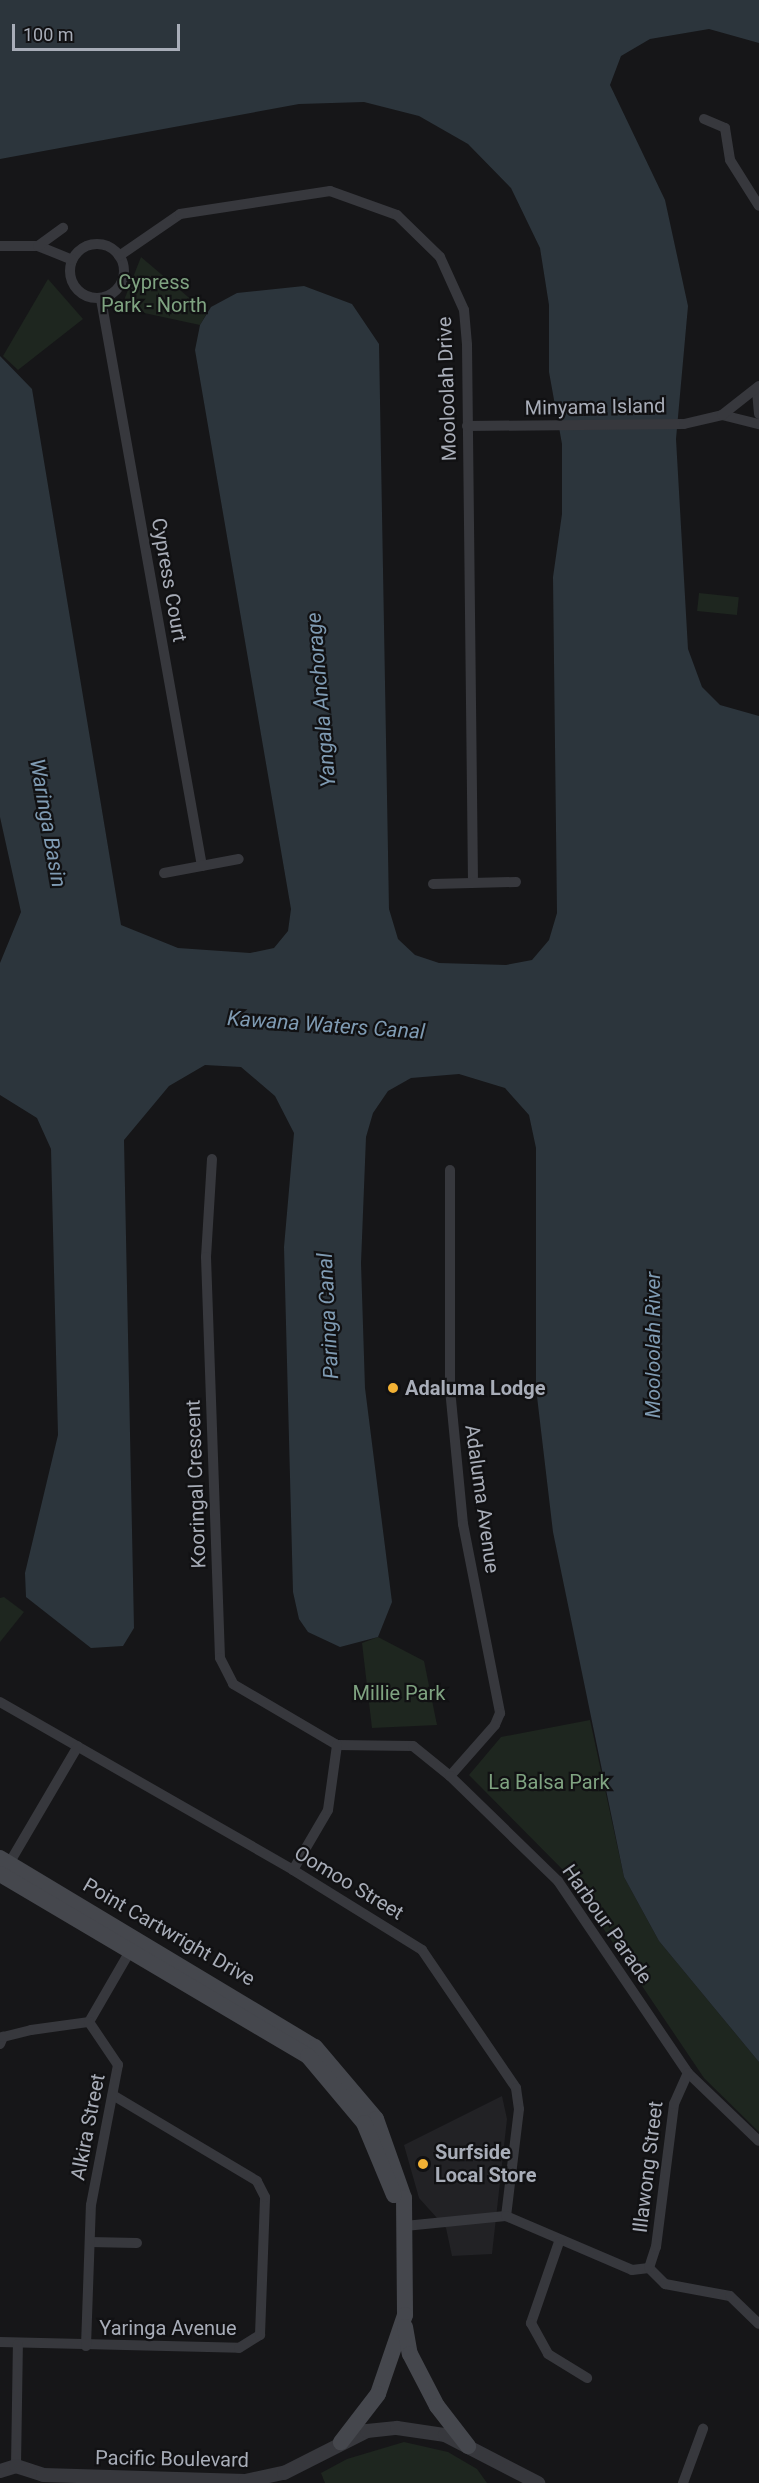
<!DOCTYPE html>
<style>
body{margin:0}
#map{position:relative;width:759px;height:2483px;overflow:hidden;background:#161618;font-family:Roboto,sans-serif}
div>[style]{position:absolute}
.built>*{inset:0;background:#222225}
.green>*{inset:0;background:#1e261f;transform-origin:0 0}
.water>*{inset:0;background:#2c353c}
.minor>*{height:10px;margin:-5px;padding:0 5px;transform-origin:5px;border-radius:5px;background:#37383d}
.minor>.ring{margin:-5px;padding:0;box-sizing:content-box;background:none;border:10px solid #37383d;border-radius:50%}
.tertiary>*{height:14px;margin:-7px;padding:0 7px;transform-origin:7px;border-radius:7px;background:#37383d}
.secondary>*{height:16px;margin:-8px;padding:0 8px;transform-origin:8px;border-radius:8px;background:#45474d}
.dots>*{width:16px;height:16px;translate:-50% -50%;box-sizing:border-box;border:3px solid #111113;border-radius:50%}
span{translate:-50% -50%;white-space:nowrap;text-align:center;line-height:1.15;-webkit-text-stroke:4.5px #111113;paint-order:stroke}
.park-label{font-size:20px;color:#7fa381}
.street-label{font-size:20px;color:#a8adb8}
.poi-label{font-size:20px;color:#a8adb8;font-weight:700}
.left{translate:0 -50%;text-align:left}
.water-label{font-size:21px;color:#7f9bb3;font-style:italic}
.scale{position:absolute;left:12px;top:24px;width:168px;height:27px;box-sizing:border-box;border:3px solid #a8adb8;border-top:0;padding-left:8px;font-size:18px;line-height:21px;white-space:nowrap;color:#a8adb8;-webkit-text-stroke:4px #111113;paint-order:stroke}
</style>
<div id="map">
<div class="built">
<i style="clip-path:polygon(502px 2096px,507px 2119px,492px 2254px,452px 2256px,446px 2228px,419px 2198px,404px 2145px)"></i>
</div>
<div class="green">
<i style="clip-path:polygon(141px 257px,207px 313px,200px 325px,121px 308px)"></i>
<i style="clip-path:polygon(48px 279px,83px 319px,18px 370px,3px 356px)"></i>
<i style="left:699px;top:593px;width:40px;height:18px;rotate:6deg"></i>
<i style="clip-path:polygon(4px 1597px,24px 1612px,0 1642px,0 1598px)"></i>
<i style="clip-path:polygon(378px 1637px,424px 1661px,437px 1725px,372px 1728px,362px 1643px)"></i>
<i style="clip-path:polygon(590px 1720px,624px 1877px,659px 1941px,759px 2062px,759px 2132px,704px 2078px,566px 1873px,469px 1775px,501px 1737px)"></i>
<i style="clip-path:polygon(404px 2442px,448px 2452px,477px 2469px,487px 2483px,325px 2483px,321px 2473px,347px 2459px)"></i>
</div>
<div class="water">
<i style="clip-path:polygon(0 0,759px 0,759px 43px,709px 29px,650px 39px,621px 56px,610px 85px,665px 200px,688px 306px,676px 439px,688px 649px,702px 687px,720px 705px,759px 716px,759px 2062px,659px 1941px,624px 1877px,553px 1532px,536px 1388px,536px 1148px,529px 1115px,505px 1088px,459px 1074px,411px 1078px,388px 1091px,373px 1113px,366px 1137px,361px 1263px,365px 1388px,392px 1602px,378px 1637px,340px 1647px,308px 1632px,299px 1619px,293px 1592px,284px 1247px,294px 1133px,275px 1096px,241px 1067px,205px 1065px,169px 1086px,124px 1140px,134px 1628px,123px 1646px,91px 1648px,26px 1597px,25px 1573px,58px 1435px,51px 1149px,37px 1118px,0 1095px,0 963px,21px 912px,0 817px,0 356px,32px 389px,121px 925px,178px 948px,250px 953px,274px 948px,288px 931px,291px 909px,195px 350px,200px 325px,211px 307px,237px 293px,304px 286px,352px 304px,379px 344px,389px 909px,398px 939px,415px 955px,439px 963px,506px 965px,532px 960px,549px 940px,557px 913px,553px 577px,562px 514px,562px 444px,549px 372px,549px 305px,540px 248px,511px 188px,468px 144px,419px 116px,364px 102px,299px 104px,0 159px)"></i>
</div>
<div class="minor">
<i style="left:704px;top:119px;width:23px;rotate:23deg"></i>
<i style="left:725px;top:128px;width:32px;rotate:81deg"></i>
<i style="left:730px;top:160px;width:54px;rotate:57.8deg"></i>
<i class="ring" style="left:70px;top:244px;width:44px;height:44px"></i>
<i style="left:0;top:246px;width:38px"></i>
<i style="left:38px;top:246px;width:37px;rotate:22deg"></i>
<i style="left:38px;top:246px;width:31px;rotate:-36deg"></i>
<i style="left:119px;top:256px;width:74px;rotate:-34.5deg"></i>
<i style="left:180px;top:214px;width:152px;rotate:-8.7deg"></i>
<i style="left:330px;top:191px;width:71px;rotate:19.7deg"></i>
<i style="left:397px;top:215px;width:60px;rotate:44.3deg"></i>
<i style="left:440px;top:257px;width:58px;rotate:65.6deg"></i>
<i style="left:464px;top:310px;width:35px;rotate:85deg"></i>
<i style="left:467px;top:345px;width:537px;rotate:89.36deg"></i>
<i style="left:101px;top:299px;width:576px;rotate:79.9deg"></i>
<i style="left:757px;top:391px;width:23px;rotate:85deg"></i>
<i style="left:722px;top:415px;width:38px;rotate:14deg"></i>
<i style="left:467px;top:426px;width:217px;rotate:-0.5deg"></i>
<i style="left:684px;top:424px;width:39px;rotate:-13deg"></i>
<i style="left:722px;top:415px;width:47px;rotate:-38.1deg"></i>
<i style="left:164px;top:873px;width:76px;rotate:-10.6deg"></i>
<i style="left:433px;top:884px;width:83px;rotate:-1.4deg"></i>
<i style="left:212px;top:1159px;width:98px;rotate:93.5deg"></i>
<i style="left:206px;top:1257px;width:401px;rotate:88deg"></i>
<i style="left:220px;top:1658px;width:29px;rotate:63deg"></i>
<i style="left:233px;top:1684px;width:121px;rotate:30.4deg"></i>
<i style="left:450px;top:1170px;width:219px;rotate:90deg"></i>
<i style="left:450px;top:1389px;width:136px;rotate:84.5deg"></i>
<i style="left:463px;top:1524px;width:193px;rotate:78.9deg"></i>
<i style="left:500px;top:1713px;width:13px;rotate:113deg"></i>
<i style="left:495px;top:1725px;width:68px;rotate:131.4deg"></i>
<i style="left:0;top:1702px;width:338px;rotate:29.8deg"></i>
<i style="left:293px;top:1870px;width:152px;rotate:31.8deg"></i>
<i style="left:422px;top:1950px;width:167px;rotate:55.7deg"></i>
<i style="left:516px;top:2088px;width:21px;rotate:82deg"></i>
<i style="left:519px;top:2109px;width:108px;rotate:96.9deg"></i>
<i style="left:337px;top:1745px;width:76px;rotate:0.8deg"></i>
<i style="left:413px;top:1746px;width:48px;rotate:39deg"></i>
<i style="left:450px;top:1776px;width:151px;rotate:44.2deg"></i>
<i style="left:558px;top:1881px;width:232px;rotate:55.9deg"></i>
<i style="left:688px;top:2073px;width:98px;rotate:43.8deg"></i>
<i style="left:7px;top:1867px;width:140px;rotate:-59.6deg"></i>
<i style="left:293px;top:1870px;width:69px;rotate:-59.7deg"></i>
<i style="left:328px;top:1810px;width:66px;rotate:-82.1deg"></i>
<i style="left:89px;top:2022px;width:88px;rotate:-59.9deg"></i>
<i style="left:0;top:2044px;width:8px;rotate:-67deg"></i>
<i style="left:3px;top:2037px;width:29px;rotate:-14deg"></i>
<i style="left:31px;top:2030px;width:59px;rotate:-7.9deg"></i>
<i style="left:405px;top:2226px;width:101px;rotate:-5.7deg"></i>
<i style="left:506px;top:2216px;width:137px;rotate:23.2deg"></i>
<i style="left:632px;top:2270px;width:17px;rotate:-7deg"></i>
<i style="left:649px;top:2268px;width:23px;rotate:45deg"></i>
<i style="left:665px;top:2284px;width:66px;rotate:10.5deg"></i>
<i style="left:730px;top:2296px;width:40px;rotate:44deg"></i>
<i style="left:90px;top:2242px;width:47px;rotate:1.2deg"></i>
<i style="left:559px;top:2242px;width:86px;rotate:109.1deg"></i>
<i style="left:531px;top:2323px;width:35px;rotate:61deg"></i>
<i style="left:548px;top:2354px;width:46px;rotate:31.6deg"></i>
<i style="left:649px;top:2268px;width:22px;rotate:-72deg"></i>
<i style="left:656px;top:2247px;width:144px;rotate:-82.8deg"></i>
<i style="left:674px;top:2104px;width:34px;rotate:-66deg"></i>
<i style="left:0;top:2342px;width:239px;rotate:1.4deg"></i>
<i style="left:239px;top:2348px;width:25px;rotate:-32deg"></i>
<i style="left:260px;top:2335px;width:138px;rotate:-87.9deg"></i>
<i style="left:265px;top:2197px;width:18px;rotate:-117deg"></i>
<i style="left:257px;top:2181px;width:168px;rotate:-149.2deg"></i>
<i style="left:86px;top:2346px;width:141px;rotate:-88deg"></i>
<i style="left:91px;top:2205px;width:143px;rotate:-79.1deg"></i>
<i style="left:118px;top:2065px;width:52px;rotate:-124deg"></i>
<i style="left:16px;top:2466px;width:122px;rotate:-89.1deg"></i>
<i style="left:683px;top:2483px;width:58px;rotate:-69.7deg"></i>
</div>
<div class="tertiary">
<i style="left:0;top:2471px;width:17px;rotate:-17deg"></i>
<i style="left:16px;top:2466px;width:28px;rotate:18deg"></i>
<i style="left:43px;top:2475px;width:202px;rotate:1.7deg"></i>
<i style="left:245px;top:2481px;width:40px;rotate:-12deg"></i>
<i style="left:284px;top:2473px;width:93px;rotate:-26.8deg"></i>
<i style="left:367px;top:2431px;width:30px;rotate:-6deg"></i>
<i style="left:397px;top:2428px;width:49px;rotate:8.3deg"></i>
<i style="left:445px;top:2435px;width:105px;rotate:27.3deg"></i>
</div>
<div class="secondary">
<i style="left:0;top:1858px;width:367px;rotate:31deg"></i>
<i style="left:315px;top:2047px;width:94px;rotate:49.7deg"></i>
<i style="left:376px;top:2119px;width:84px;rotate:70.5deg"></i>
<i style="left:404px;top:2198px;width:117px;rotate:89.5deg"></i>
<i style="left:405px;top:2315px;width:83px;rotate:108.9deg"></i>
<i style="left:378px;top:2394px;width:61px;rotate:127.6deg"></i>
<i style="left:0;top:1874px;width:358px;rotate:30.6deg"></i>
<i style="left:308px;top:2056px;width:87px;rotate:50.1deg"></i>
<i style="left:364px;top:2123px;width:78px;rotate:67.4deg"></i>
<i style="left:405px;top:2327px;width:27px;rotate:80deg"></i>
<i style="left:410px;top:2354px;width:59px;rotate:62.6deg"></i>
<i style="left:437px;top:2406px;width:51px;rotate:52.2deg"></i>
</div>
<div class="dots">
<i style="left:393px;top:1388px;background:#f2b134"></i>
<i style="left:423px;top:2164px;background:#f2b134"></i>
</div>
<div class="park-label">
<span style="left:154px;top:294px">Cypress<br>Park - North</span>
<span style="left:399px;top:1693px">Millie Park</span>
<span style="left:549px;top:1782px">La Balsa Park</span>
</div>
<div class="street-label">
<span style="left:447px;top:389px;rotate:-92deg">Mooloolah Drive</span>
<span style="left:595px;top:407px;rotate:-1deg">Minyama Island</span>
<span style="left:169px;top:580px;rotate:80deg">Cypress Court</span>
<span style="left:196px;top:1484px;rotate:-92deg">Kooringal Crescent</span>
<span style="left:482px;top:1499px;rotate:82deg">Adaluma Avenue</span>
<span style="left:349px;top:1883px;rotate:31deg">Oomoo Street</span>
<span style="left:607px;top:1924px;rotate:55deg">Harbour Parade</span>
<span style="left:169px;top:1932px;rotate:30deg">Point Cartwright Drive</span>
<span style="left:88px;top:2127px;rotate:-79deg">Alkira Street</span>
<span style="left:648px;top:2167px;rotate:-83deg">Illawong Street</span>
<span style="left:168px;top:2328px">Yaringa Avenue</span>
<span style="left:172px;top:2459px;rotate:1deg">Pacific Boulevard</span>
</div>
<div class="poi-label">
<span class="left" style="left:405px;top:1388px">Adaluma Lodge</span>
<span class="left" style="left:435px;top:2164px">Surfside<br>Local Store</span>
</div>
<div class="water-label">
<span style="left:321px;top:700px;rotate:-95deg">Yangala Anchorage</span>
<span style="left:48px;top:823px;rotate:80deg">Waringa Basin</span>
<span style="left:326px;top:1025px;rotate:4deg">Kawana Waters Canal</span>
<span style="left:328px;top:1316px;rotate:-93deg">Paringa Canal</span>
<span style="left:653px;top:1345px;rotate:-90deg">Mooloolah River</span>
</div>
<div class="scale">100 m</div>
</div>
